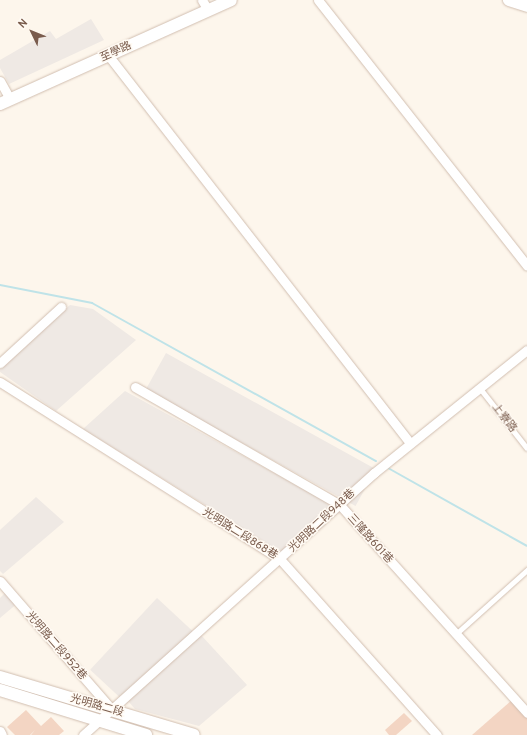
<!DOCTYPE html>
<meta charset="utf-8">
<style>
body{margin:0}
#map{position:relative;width:527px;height:735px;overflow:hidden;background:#fdf6ec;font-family:Overpass,"Noto Sans TC",sans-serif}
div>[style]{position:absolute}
.industrial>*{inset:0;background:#efe9e4;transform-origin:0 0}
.stream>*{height:2px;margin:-1px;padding:0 1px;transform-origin:1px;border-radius:1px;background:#bfe3e8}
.building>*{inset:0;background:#f3d5c3}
.roads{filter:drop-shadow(0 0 1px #d1beb0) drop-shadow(0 0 1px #d1beb0)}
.lane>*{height:4.5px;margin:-2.25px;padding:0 2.25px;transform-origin:2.25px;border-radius:2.25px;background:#fff}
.street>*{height:9px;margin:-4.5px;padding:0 4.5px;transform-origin:4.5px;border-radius:4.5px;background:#fff}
.secondary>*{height:12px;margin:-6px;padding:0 6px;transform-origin:6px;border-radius:6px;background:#fff}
span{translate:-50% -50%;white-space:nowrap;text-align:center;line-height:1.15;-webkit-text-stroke:3px #fffaf3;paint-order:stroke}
.street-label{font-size:11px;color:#7a5c4d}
.north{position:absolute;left:12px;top:12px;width:40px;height:40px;-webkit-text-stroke:3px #fffaf3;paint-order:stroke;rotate:313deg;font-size:11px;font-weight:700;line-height:16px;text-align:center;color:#7a5c4d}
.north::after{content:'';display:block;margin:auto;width:14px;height:18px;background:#7a5c4d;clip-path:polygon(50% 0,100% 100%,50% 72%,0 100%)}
</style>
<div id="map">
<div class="industrial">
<i style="clip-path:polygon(91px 19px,104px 40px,9px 84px,0 68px,0 60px,50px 31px,56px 39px)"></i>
<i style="clip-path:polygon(70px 305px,93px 309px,136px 340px,56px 411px,0 372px,0 368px)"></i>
<i style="left:166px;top:353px;width:240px;height:42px;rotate:29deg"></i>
<i style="clip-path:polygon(125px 391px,334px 506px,284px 554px,83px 429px)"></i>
<i style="clip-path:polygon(36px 497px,64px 522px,3px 574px,0 571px,0 530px)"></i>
<i style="clip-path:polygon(5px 593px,19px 602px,0 618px,0 598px)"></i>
<i style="left:157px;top:598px;width:50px;height:98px;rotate:43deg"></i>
<i style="clip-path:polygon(201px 635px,247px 685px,199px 726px,135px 709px,128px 701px)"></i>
</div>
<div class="stream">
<i style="left:0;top:285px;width:94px;rotate:11.1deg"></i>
<i style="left:92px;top:303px;width:325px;rotate:29.1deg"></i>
<i style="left:388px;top:468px;width:159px;rotate:29.3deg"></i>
</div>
<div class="building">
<i style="clip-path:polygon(512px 700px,527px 718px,527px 735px,472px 735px)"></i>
<i style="clip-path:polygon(26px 710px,41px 726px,51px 717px,64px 731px,59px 735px,31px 735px,35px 730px,30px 735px,15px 735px,7px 727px)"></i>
<i style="clip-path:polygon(404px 713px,412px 721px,396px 735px,389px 735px,385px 730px)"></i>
</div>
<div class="roads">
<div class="lane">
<i style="left:480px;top:388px;width:76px;rotate:51.9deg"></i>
<i style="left:456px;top:634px;width:96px;rotate:-42deg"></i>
</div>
<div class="street">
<i style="left:202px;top:0;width:12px;rotate:59deg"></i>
<i style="left:318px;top:0;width:338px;rotate:51.8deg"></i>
<i style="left:108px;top:55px;width:492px;rotate:52.1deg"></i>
<i style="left:0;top:81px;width:21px;rotate:61deg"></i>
<i style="left:0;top:363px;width:83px;rotate:-42.6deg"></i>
<i style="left:0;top:382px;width:331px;rotate:32.3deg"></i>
<i style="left:280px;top:559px;width:236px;rotate:48.3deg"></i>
<i style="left:135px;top:387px;width:237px;rotate:29.9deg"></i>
<i style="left:340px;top:505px;width:280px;rotate:48deg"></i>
<i style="left:0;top:581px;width:171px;rotate:49deg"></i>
<i style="left:0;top:731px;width:4px;rotate:63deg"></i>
<i style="left:83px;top:735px;width:392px;rotate:-42deg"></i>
<i style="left:374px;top:473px;width:196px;rotate:-38.8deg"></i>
</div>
<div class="secondary">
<i style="left:509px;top:0;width:19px;rotate:18deg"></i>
<i style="left:0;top:104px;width:253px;rotate:-24.2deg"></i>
<i style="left:0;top:677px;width:202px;rotate:16.6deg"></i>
<i style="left:0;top:690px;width:153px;rotate:17.1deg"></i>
</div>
</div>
<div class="street-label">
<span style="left:116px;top:52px;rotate:-24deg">至學路</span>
<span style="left:504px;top:418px;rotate:52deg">上寮路</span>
<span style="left:322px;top:521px;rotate:-43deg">光明路二段948巷</span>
<span style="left:240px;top:534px;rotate:32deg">光明路二段868巷</span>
<span style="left:370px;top:539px;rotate:48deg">三隆路601巷</span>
<span style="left:56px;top:646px;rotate:49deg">光明路二段952巷</span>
<span style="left:97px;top:706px;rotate:16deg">光明路二段</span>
</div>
<div class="north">N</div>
</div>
